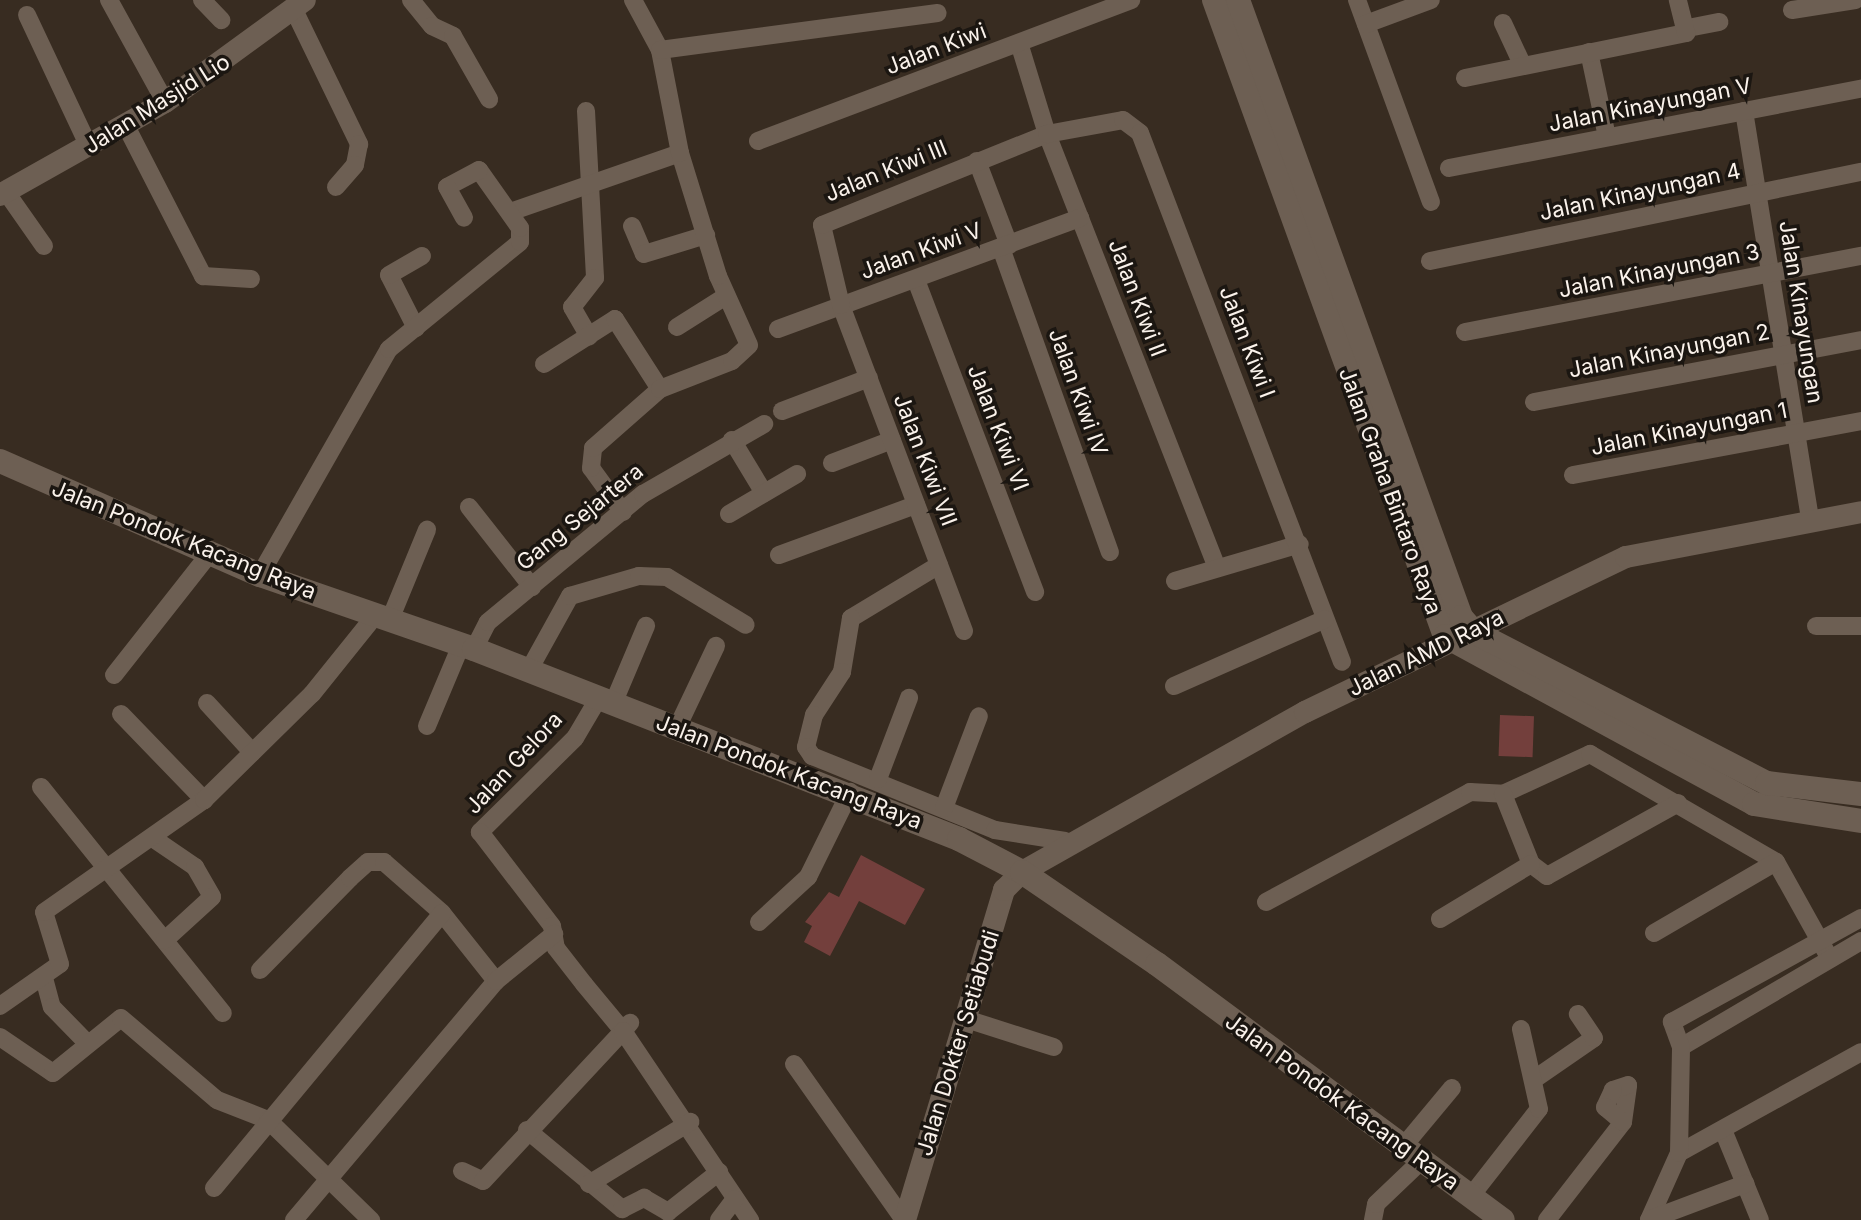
<!DOCTYPE html>
<style>
body{margin:0}
#map{position:relative;width:1861px;height:1220px;overflow:hidden;background:#382c21;font-family:Inter,sans-serif}
div>[style]{position:absolute}
.building>*{inset:0;background:#733f3c;transform-origin:0 0}
.minor>*{height:18px;margin:-9px;padding:0 9px;transform-origin:9px;border-radius:9px;background:#6d5f53}
.tertiary>*{height:22px;margin:-11px;padding:0 11px;transform-origin:11px;border-radius:11px;background:#6d5f53}
.secondary>*{height:24px;margin:-12px;padding:0 12px;transform-origin:12px;border-radius:12px;background:#6d5f53}
span{translate:-50% -50%;white-space:nowrap;text-align:center;line-height:1.15;-webkit-text-stroke:7px #1b1611;paint-order:stroke}
.street-label{font-size:22px;color:#faf2eb}
</style>
<div id="map">
<div class="building">
<i style="left:1500px;top:715px;width:34px;height:41px;rotate:2deg"></i>
<i style="clip-path:polygon(861px 855px,925px 889px,905px 925px,859px 901px,830px 956px,804px 942px,812px 926px,805px 922px,829px 892px,839px 897px)"></i>
</div>
<div class="minor">
<i style="left:109px;top:0;width:116px;rotate:61.2deg"></i>
<i style="left:202px;top:0;width:28px;rotate:46deg"></i>
<i style="left:411px;top:0;width:33px;rotate:51deg"></i>
<i style="left:432px;top:26px;width:23px;rotate:25deg"></i>
<i style="left:453px;top:36px;width:73px;rotate:60.3deg"></i>
<i style="left:633px;top:0;width:57px;rotate:61.6deg"></i>
<i style="left:1357px;top:0;width:215px;rotate:69.9deg"></i>
<i style="left:1792px;top:10px;width:64px;rotate:-9deg"></i>
<i style="left:295px;top:12px;width:147px;rotate:64.1deg"></i>
<i style="left:359px;top:144px;width:21px;rotate:101deg"></i>
<i style="left:355px;top:165px;width:29px;rotate:131deg"></i>
<i style="left:27px;top:15px;width:146px;rotate:64.8deg"></i>
<i style="left:1503px;top:23px;width:47px;rotate:65.1deg"></i>
<i style="left:1366px;top:24px;width:69px;rotate:-20.3deg"></i>
<i style="left:1688px;top:28px;width:32px;rotate:-11deg"></i>
<i style="left:1019px;top:43px;width:95px;rotate:72.9deg"></i>
<i style="left:1047px;top:134px;width:466px;rotate:68.6deg"></i>
<i style="left:1589px;top:52px;width:87px;rotate:78deg"></i>
<i style="left:1465px;top:78px;width:226px;rotate:-11.5deg"></i>
<i style="left:1686px;top:33px;width:34px;rotate:-104deg"></i>
<i style="left:586px;top:111px;width:167px;rotate:86.9deg"></i>
<i style="left:595px;top:278px;width:37px;rotate:128deg"></i>
<i style="left:572px;top:307px;width:34px;rotate:60deg"></i>
<i style="left:1744px;top:111px;width:414px;rotate:80.8deg"></i>
<i style="left:126px;top:126px;width:169px;rotate:62.8deg"></i>
<i style="left:203px;top:276px;width:48px;rotate:3.6deg"></i>
<i style="left:758px;top:141px;width:399px;rotate:-20.7deg"></i>
<i style="left:977px;top:161px;width:90px;rotate:69.1deg"></i>
<i style="left:1449px;top:168px;width:420px;rotate:-10.9deg"></i>
<i style="left:6px;top:192px;width:66px;rotate:54.9deg"></i>
<i style="left:510px;top:212px;width:180px;rotate:-19.1deg"></i>
<i style="left:632px;top:226px;width:30px;rotate:67deg"></i>
<i style="left:644px;top:254px;width:65px;rotate:-17deg"></i>
<i style="left:1001px;top:248px;width:323px;rotate:70.3deg"></i>
<i style="left:1430px;top:261px;width:440px;rotate:-11.7deg"></i>
<i style="left:916px;top:280px;width:334px;rotate:69.1deg"></i>
<i style="left:677px;top:327px;width:58px;rotate:-32.3deg"></i>
<i style="left:416px;top:328px;width:59px;rotate:-117deg"></i>
<i style="left:389px;top:275px;width:38px;rotate:-30deg"></i>
<i style="left:778px;top:329px;width:322px;rotate:-20.2deg"></i>
<i style="left:1465px;top:332px;width:403px;rotate:-10.9deg"></i>
<i style="left:544px;top:364px;width:84px;rotate:-32.4deg"></i>
<i style="left:615px;top:319px;width:83px;rotate:57.3deg"></i>
<i style="left:1534px;top:402px;width:333px;rotate:-10.7deg"></i>
<i style="left:782px;top:411px;width:93px;rotate:-20.8deg"></i>
<i style="left:732px;top:440px;width:62px;rotate:58.9deg"></i>
<i style="left:832px;top:463px;width:64px;rotate:-21deg"></i>
<i style="left:1573px;top:475px;width:293px;rotate:-10.6deg"></i>
<i style="left:469px;top:507px;width:102px;rotate:51.8deg"></i>
<i style="left:623px;top:512px;width:54px;rotate:-126deg"></i>
<i style="left:591px;top:468px;width:20px;rotate:-84deg"></i>
<i style="left:593px;top:448px;width:89px;rotate:-41.4deg"></i>
<i style="left:660px;top:389px;width:77px;rotate:-21.3deg"></i>
<i style="left:732px;top:361px;width:23px;rotate:-43deg"></i>
<i style="left:749px;top:345px;width:76px;rotate:-114.2deg"></i>
<i style="left:718px;top:276px;width:129px;rotate:-107.2deg"></i>
<i style="left:680px;top:153px;width:105px;rotate:-101deg"></i>
<i style="left:660px;top:50px;width:280px;rotate:-7.6deg"></i>
<i style="left:729px;top:514px;width:79px;rotate:-30.5deg"></i>
<i style="left:779px;top:555px;width:146px;rotate:-20.1deg"></i>
<i style="left:939px;top:565px;width:103px;rotate:148.9deg"></i>
<i style="left:851px;top:618px;width:55px;rotate:99.5deg"></i>
<i style="left:842px;top:672px;width:51px;rotate:123.1deg"></i>
<i style="left:814px;top:715px;width:33px;rotate:104deg"></i>
<i style="left:806px;top:747px;width:11px;rotate:56deg"></i>
<i style="left:812px;top:756px;width:197px;rotate:22deg"></i>
<i style="left:995px;top:830px;width:71px;rotate:8.9deg"></i>
<i style="left:260px;top:575px;width:260px;rotate:-60.3deg"></i>
<i style="left:389px;top:349px;width:169px;rotate:-39.2deg"></i>
<i style="left:520px;top:242px;width:14px;rotate:-90deg"></i>
<i style="left:520px;top:228px;width:71px;rotate:-125.3deg"></i>
<i style="left:479px;top:170px;width:36px;rotate:152deg"></i>
<i style="left:447px;top:187px;width:35px;rotate:61deg"></i>
<i style="left:1175px;top:581px;width:130px;rotate:-16.5deg"></i>
<i style="left:389px;top:622px;width:100px;rotate:-67.6deg"></i>
<i style="left:1816px;top:626px;width:45px"></i>
<i style="left:964px;top:631px;width:348px;rotate:-110.7deg"></i>
<i style="left:841px;top:305px;width:82px;rotate:-103.4deg"></i>
<i style="left:822px;top:225px;width:243px;rotate:-22deg"></i>
<i style="left:1047px;top:134px;width:77px;rotate:-10.4deg"></i>
<i style="left:1123px;top:120px;width:21px;rotate:37deg"></i>
<i style="left:1140px;top:133px;width:566px;rotate:69.1deg"></i>
<i style="left:474px;top:649px;width:30px;rotate:-63deg"></i>
<i style="left:488px;top:622px;width:201px;rotate:-39.6deg"></i>
<i style="left:643px;top:494px;width:140px;rotate:-30deg"></i>
<i style="left:529px;top:670px;width:85px;rotate:-61deg"></i>
<i style="left:570px;top:596px;width:72px;rotate:-16.2deg"></i>
<i style="left:639px;top:576px;width:28px;rotate:2deg"></i>
<i style="left:667px;top:577px;width:92px;rotate:31.3deg"></i>
<i style="left:114px;top:675px;width:155px;rotate:-51.8deg"></i>
<i style="left:1174px;top:686px;width:165px;rotate:-23.9deg"></i>
<i style="left:598px;top:699px;width:45px;rotate:120.5deg"></i>
<i style="left:575px;top:738px;width:134px;rotate:135.3deg"></i>
<i style="left:480px;top:832px;width:118px;rotate:52.5deg"></i>
<i style="left:552px;top:926px;width:22px;rotate:80deg"></i>
<i style="left:556px;top:948px;width:46px;rotate:52.1deg"></i>
<i style="left:584px;top:984px;width:61px;rotate:50.3deg"></i>
<i style="left:623px;top:1031px;width:11px;rotate:-49deg"></i>
<i style="left:207px;top:703px;width:67px;rotate:47.4deg"></i>
<i style="left:613px;top:704px;width:85px;rotate:-67.1deg"></i>
<i style="left:121px;top:714px;width:120px;rotate:46deg"></i>
<i style="left:427px;top:726px;width:88px;rotate:-67.2deg"></i>
<i style="left:677px;top:728px;width:91px;rotate:-64.6deg"></i>
<i style="left:878px;top:779px;width:87px;rotate:-69.1deg"></i>
<i style="left:41px;top:787px;width:290px;rotate:51.2deg"></i>
<i style="left:1503px;top:794px;width:96px;rotate:-24.7deg"></i>
<i style="left:1590px;top:754px;width:215px;rotate:30.1deg"></i>
<i style="left:1776px;top:862px;width:111px;rotate:60.9deg"></i>
<i style="left:944px;top:808px;width:98px;rotate:-69.2deg"></i>
<i style="left:154px;top:839px;width:50px;rotate:34.3deg"></i>
<i style="left:195px;top:867px;width:34px;rotate:60deg"></i>
<i style="left:212px;top:897px;width:64px;rotate:137.5deg"></i>
<i style="left:1266px;top:902px;width:232px;rotate:-28.3deg"></i>
<i style="left:1470px;top:792px;width:33px;rotate:3deg"></i>
<i style="left:1503px;top:794px;width:75px;rotate:68.2deg"></i>
<i style="left:1531px;top:864px;width:20px;rotate:37deg"></i>
<i style="left:1547px;top:876px;width:150px;rotate:-29.1deg"></i>
<i style="left:1440px;top:919px;width:106px;rotate:-31.1deg"></i>
<i style="left:759px;top:922px;width:67px;rotate:-42.6deg"></i>
<i style="left:808px;top:877px;width:95px;rotate:-63.7deg"></i>
<i style="left:1654px;top:933px;width:141px;rotate:-30.2deg"></i>
<i style="left:260px;top:970px;width:129px;rotate:-45.6deg"></i>
<i style="left:350px;top:878px;width:24px;rotate:-42deg"></i>
<i style="left:368px;top:862px;width:16px"></i>
<i style="left:384px;top:862px;width:77px;rotate:41.3deg"></i>
<i style="left:442px;top:913px;width:87px;rotate:51.5deg"></i>
<i style="left:44px;top:978px;width:30px;rotate:75deg"></i>
<i style="left:52px;top:1007px;width:50px;rotate:45.8deg"></i>
<i style="left:0;top:1006px;width:73px;rotate:-35deg"></i>
<i style="left:60px;top:964px;width:54px;rotate:-107.1deg"></i>
<i style="left:44px;top:912px;width:195px;rotate:-35deg"></i>
<i style="left:204px;top:800px;width:151px;rotate:-44.5deg"></i>
<i style="left:312px;top:694px;width:99px;rotate:-51.2deg"></i>
<i style="left:966px;top:1019px;width:92px;rotate:17.7deg"></i>
<i style="left:0;top:1037px;width:64px;rotate:34.2deg"></i>
<i style="left:53px;top:1073px;width:87px;rotate:-39deg"></i>
<i style="left:121px;top:1018px;width:126px;rotate:40.5deg"></i>
<i style="left:217px;top:1100px;width:55px;rotate:21.4deg"></i>
<i style="left:268px;top:1120px;width:144px;rotate:44.2deg"></i>
<i style="left:1681px;top:1047px;width:209px;rotate:-30.5deg"></i>
<i style="left:794px;top:1064px;width:191px;rotate:54.8deg"></i>
<i style="left:1536px;top:1078px;width:70px;rotate:-34.6deg"></i>
<i style="left:1594px;top:1038px;width:29px;rotate:-124deg"></i>
<i style="left:527px;top:1130px;width:124px;rotate:39.7deg"></i>
<i style="left:622px;top:1209px;width:25px;rotate:-27deg"></i>
<i style="left:644px;top:1198px;width:28px;rotate:30deg"></i>
<i style="left:668px;top:1212px;width:65px;rotate:-38.1deg"></i>
<i style="left:1723px;top:1130px;width:97px;rotate:67.7deg"></i>
<i style="left:1402px;top:1148px;width:78px;rotate:-50.2deg"></i>
<i style="left:1679px;top:1153px;width:208px;rotate:-29deg"></i>
<i style="left:462px;top:1171px;width:23px;rotate:25deg"></i>
<i style="left:483px;top:1181px;width:205px;rotate:-47deg"></i>
<i style="left:623px;top:1031px;width:228px;rotate:56.1deg"></i>
<i style="left:589px;top:1184px;width:119px;rotate:-31.5deg"></i>
<i style="left:214px;top:1188px;width:357px;rotate:-50.3deg"></i>
<i style="left:1471px;top:1196px;width:110px;rotate:-52deg"></i>
<i style="left:1539px;top:1109px;width:82px;rotate:-102.7deg"></i>
<i style="left:294px;top:1220px;width:313px;rotate:-49.8deg"></i>
<i style="left:496px;top:981px;width:75px;rotate:-39deg"></i>
<i style="left:719px;top:1220px;width:26px;rotate:-53deg"></i>
<i style="left:1373px;top:1220px;width:16px;rotate:-79deg"></i>
<i style="left:1376px;top:1204px;width:62px;rotate:-43.7deg"></i>
<i style="left:1547px;top:1220px;width:124px;rotate:-52.2deg"></i>
<i style="left:1623px;top:1122px;width:37px;rotate:-82deg"></i>
<i style="left:1628px;top:1085px;width:16px;rotate:162deg"></i>
<i style="left:1613px;top:1090px;width:19px;rotate:115deg"></i>
<i style="left:1605px;top:1107px;width:23px;rotate:40deg"></i>
<i style="left:1649px;top:1220px;width:73px;rotate:-65.9deg"></i>
<i style="left:1679px;top:1153px;width:106px;rotate:-88.9deg"></i>
<i style="left:1681px;top:1047px;width:27px;rotate:-110deg"></i>
<i style="left:1672px;top:1022px;width:216px;rotate:-28.8deg"></i>
<i style="left:1649px;top:1220px;width:103px;rotate:-20.6deg"></i>
</div>
<div class="tertiary">
<i style="left:0;top:195px;width:189px;rotate:-29.4deg"></i>
<i style="left:165px;top:102px;width:173px;rotate:-36.1deg"></i>
<i style="left:905px;top:1220px;width:345px;rotate:-73.3deg"></i>
<i style="left:1004px;top:890px;width:25px;rotate:-45deg"></i>
<i style="left:1022px;top:872px;width:325px;rotate:-29.5deg"></i>
<i style="left:1305px;top:712px;width:356px;rotate:-25.8deg"></i>
<i style="left:1626px;top:557px;width:239px;rotate:-10.8deg"></i>
</div>
<div class="secondary">
<i style="left:1214px;top:0;width:677px;rotate:70.04deg"></i>
<i style="left:1445px;top:636px;width:352px;rotate:28.5deg"></i>
<i style="left:1754px;top:804px;width:108px;rotate:9deg"></i>
<i style="left:1238px;top:0;width:656px;rotate:70.13deg"></i>
<i style="left:1461px;top:617px;width:20px;rotate:49deg"></i>
<i style="left:1474px;top:632px;width:330px;rotate:27.3deg"></i>
<i style="left:1767px;top:783px;width:95px;rotate:6.7deg"></i>
<i style="left:0;top:461px;width:284px;rotate:23.7deg"></i>
<i style="left:260px;top:575px;width:226px;rotate:19.1deg"></i>
<i style="left:474px;top:649px;width:521px;rotate:21.39deg"></i>
<i style="left:959px;top:839px;width:71px;rotate:27.6deg"></i>
<i style="left:1022px;top:872px;width:163px;rotate:34.3deg"></i>
<i style="left:1157px;top:964px;width:430px;rotate:36.5deg"></i>
</div>
<div class="street-label">
<span style="left:936px;top:49px;rotate:-21deg">Jalan Kiwi</span>
<span style="left:157px;top:104px;rotate:-32deg">Jalan Masjid Lio</span>
<span style="left:1650px;top:105px;rotate:-11deg">Jalan Kinayungan V</span>
<span style="left:886px;top:171px;rotate:-22deg">Jalan Kiwi III</span>
<span style="left:1640px;top:192px;rotate:-12deg">Jalan Kinayungan 4</span>
<span style="left:921px;top:251px;rotate:-20deg">Jalan Kiwi V</span>
<span style="left:1659px;top:271px;rotate:-11deg">Jalan Kinayungan 3</span>
<span style="left:1137px;top:298px;rotate:69deg">Jalan Kiwi II</span>
<span style="left:1801px;top:312px;rotate:81deg">Jalan Kinayungan</span>
<span style="left:1247px;top:342px;rotate:69deg">Jalan Kiwi I</span>
<span style="left:1669px;top:351px;rotate:-11deg">Jalan Kinayungan 2</span>
<span style="left:1078px;top:392px;rotate:70deg">Jalan Kiwi IV</span>
<span style="left:998px;top:428px;rotate:69deg">Jalan Kiwi VI</span>
<span style="left:1689px;top:429px;rotate:-11deg">Jalan Kinayungan 1</span>
<span style="left:925px;top:460px;rotate:69deg">Jalan Kiwi VII</span>
<span style="left:1390px;top:491px;rotate:70deg">Jalan Graha Bintaro Raya</span>
<span style="left:580px;top:517px;rotate:-39deg">Gang Sejartera</span>
<span style="left:184px;top:540px;rotate:22deg">Jalan Pondok Kacang Raya</span>
<span style="left:1426px;top:653px;rotate:-26deg">Jalan AMD Raya</span>
<span style="left:514px;top:763px;rotate:-47deg">Jalan Gelora</span>
<span style="left:789px;top:772px;rotate:21deg">Jalan Pondok Kacang Raya</span>
<span style="left:958px;top:1043px;rotate:-73deg">Jalan Dokter Setiabudi</span>
<span style="left:1342px;top:1102px;rotate:36deg">Jalan Pondok Kacang Raya</span>
</div>
</div>
